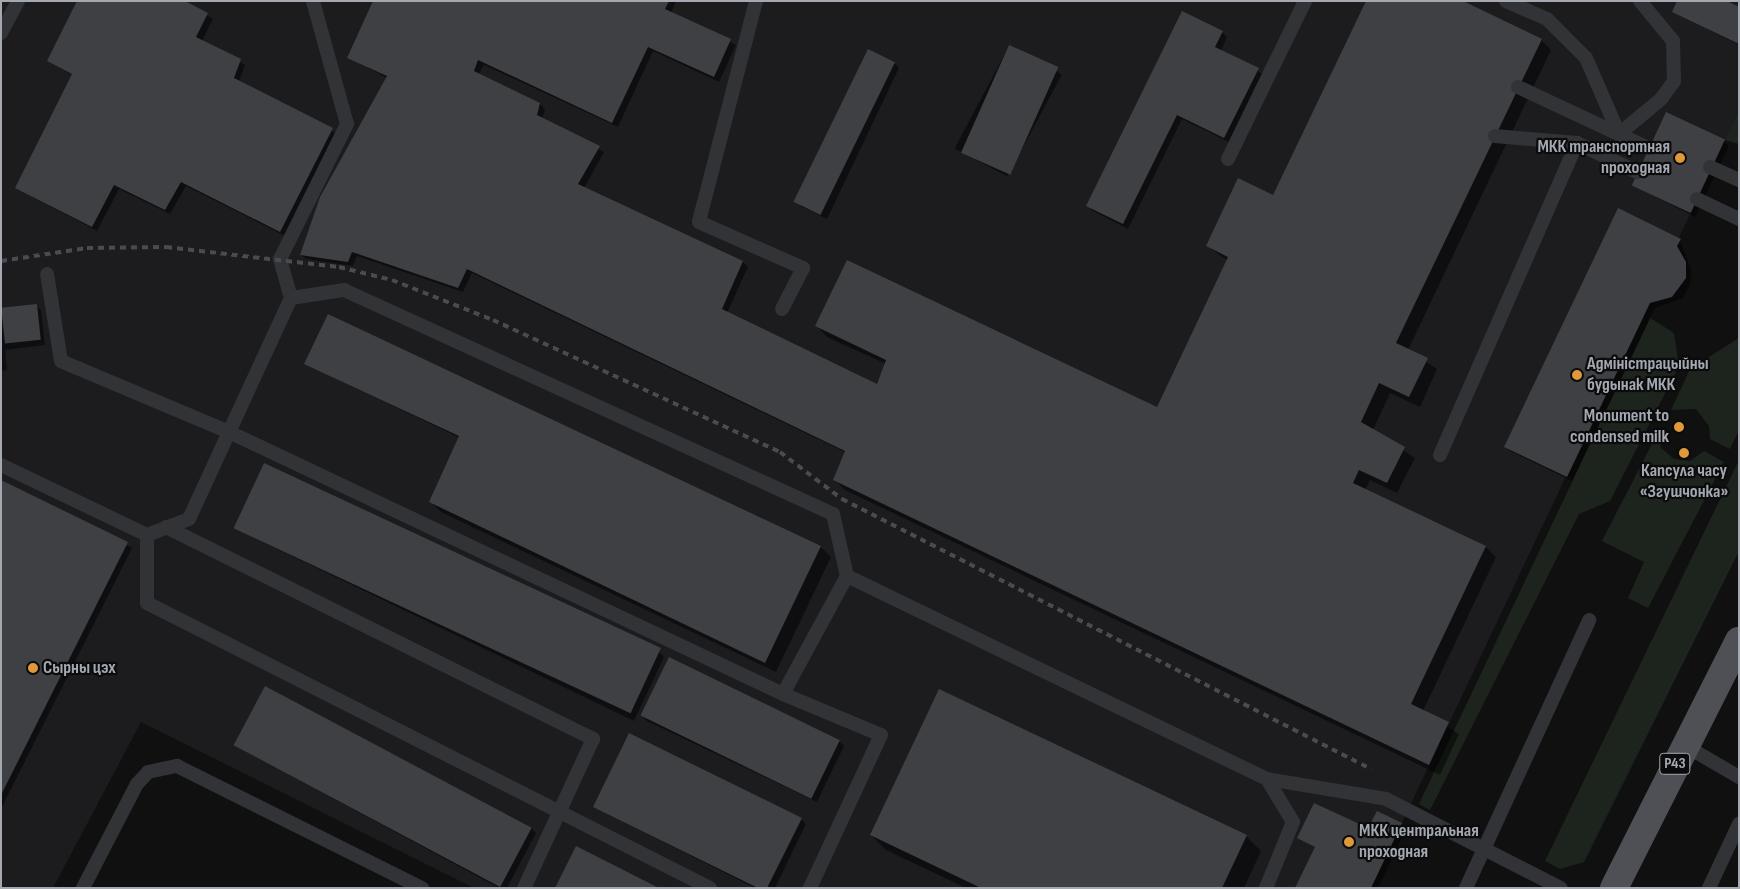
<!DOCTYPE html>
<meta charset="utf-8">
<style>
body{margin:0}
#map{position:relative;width:1740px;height:889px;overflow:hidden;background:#101011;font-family:"Sofia Sans Condensed",sans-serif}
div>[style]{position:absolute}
.built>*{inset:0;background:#1c1c1e}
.green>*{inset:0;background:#1d241d}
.shadow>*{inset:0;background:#0007;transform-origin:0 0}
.building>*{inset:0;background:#3f4044;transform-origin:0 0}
.service>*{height:14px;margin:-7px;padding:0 7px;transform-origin:7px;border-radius:7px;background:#323336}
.primary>*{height:28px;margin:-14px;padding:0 14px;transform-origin:14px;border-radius:14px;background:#4e5055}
.rail>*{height:4px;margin-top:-2px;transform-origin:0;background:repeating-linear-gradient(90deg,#494b4f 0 6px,transparent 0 11px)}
.dots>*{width:14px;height:14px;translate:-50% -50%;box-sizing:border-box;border:2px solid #0b0b0c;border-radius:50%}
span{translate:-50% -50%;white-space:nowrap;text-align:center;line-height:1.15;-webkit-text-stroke:4.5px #0b0b0c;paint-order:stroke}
.shield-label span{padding:1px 4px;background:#0b0b0c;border:1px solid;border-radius:4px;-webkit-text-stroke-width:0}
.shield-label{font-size:16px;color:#a3a8b1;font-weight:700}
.poi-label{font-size:18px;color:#a3a8b1;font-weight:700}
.right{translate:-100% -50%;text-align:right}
.left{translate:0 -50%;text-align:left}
.frame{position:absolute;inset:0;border:2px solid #a3a8b1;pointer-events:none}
</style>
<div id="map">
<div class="built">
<i style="clip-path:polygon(1px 1px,1739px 1px,1739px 111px,1371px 888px,474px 888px,141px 722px,53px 888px,1px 888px)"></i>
</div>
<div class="green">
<i style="clip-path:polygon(1739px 111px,1739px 144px,1725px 140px)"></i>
<i style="clip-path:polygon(1650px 318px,1674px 333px,1679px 366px,1610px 501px,1579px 514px,1430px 810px,1419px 804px)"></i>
<i style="clip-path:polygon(1739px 338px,1739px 430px,1730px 449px,1710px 439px,1709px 426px,1696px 409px,1671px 410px,1690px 369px)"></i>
<i style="clip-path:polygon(1658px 432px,1661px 448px,1674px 459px,1690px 461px,1704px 451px,1724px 462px,1648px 608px,1628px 598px,1644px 562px,1602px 541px)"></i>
<i style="clip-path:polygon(1739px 460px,1739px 551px,1584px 862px,1560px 869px,1545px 861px)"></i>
</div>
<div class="shadow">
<i style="clip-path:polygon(182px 1px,213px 19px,202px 41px,245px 65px,239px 82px,337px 134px,285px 236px,186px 186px,170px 214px,119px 189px,97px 231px,16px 188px,72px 75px,48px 61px)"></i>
<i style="clip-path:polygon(375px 1px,676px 1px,671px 13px,736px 45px,719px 82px,653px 51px,618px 127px,484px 65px,479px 74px,540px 104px,545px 109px,542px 119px,604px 152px,584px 188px,743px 262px,748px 267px,727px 313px,876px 385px,886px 364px,827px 337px,817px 326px,1158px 409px,1228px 261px,1207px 246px,1274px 197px,1541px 40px,1551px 50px,1408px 350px,1437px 369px,1420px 407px,1390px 393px,1373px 430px,1415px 458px,1397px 493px,1370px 480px,1365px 490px,1486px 547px,1496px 557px,1423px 711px,1459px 734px,1440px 775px,845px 490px,835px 480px,847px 453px,472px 273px,463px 292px,357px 256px,353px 266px,306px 259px,301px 255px,387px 78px,348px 57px)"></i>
<i style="clip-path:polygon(1739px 8px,1739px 45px,1673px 12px)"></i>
<i style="clip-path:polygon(1222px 32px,1227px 37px,1221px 51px,1263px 74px,1229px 142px,1182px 119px,1128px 229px,1093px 211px,1088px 206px)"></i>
<i style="left:1009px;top:46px;width:60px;height:116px;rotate:28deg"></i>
<i style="clip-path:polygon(894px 63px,899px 68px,827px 219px,802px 207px,797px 202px)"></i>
<i style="clip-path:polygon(1724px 141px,1729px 146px,1695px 217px,1633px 185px)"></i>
<i style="clip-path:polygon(1680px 240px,1691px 269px,1690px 284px,1683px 298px,1655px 308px,1572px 481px,1510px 451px,1505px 446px)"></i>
<i style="clip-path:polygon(36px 305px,41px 310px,45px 345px,5px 350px,7px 370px,1px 371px,1px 309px)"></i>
<i style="clip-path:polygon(306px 364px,482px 387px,821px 547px,831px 557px,776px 672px,441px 512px,430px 501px,460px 438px)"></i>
<i style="clip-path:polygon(1px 482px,132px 548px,1px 809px)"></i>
<i style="clip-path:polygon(234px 528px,659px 652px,664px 657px,634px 721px)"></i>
<i style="clip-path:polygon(670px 659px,839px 741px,844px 746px,817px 802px,647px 721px,642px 716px)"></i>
<i style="clip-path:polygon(234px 745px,531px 828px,536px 833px,507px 888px,499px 888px)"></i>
<i style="clip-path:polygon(594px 807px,801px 819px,806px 824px,775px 888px,755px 888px)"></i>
<i style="clip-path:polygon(1401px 824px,1406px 829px,1378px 888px,1297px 888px,1316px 848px,1299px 838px)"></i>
<i style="clip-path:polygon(871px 835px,1246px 836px,1261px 851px,1244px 888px,966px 888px,886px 850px)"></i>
</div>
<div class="building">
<i style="clip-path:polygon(77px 1px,185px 1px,208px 13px,196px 37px,241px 59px,234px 78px,333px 128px,280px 232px,181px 182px,165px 210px,114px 185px,92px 227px,15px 188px,72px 74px,47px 61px)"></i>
<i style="clip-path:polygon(373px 1px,669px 1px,665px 9px,731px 39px,714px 77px,648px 47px,612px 123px,478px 60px,474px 71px,540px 103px,537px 115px,600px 146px,578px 184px,743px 261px,722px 309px,877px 384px,886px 360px,815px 326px,847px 260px,1157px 407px,1228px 257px,1206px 246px,1238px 178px,1273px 195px,1366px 1px,1463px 1px,1542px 39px,1396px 343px,1428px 358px,1409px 397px,1379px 383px,1361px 422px,1405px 447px,1387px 483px,1359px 470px,1353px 483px,1486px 546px,1411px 704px,1449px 722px,1429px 765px,833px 480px,845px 451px,467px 269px,458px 288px,352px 252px,348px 262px,300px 255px,320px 197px,387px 76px,347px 58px)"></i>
<i style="clip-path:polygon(1677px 1px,1727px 1px,1739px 7px,1739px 44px,1672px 12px)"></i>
<i style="clip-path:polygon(1182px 11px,1223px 31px,1215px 47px,1259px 68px,1224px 138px,1177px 115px,1123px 224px,1086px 206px)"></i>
<i style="left:1009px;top:45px;width:54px;height:118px;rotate:24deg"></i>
<i style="left:868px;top:49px;width:30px;height:170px;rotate:26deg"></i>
<i style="left:1666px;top:112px;width:65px;height:81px;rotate:25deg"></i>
<i style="clip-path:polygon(1618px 208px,1681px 239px,1677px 246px,1686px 262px,1686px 278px,1672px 297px,1650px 303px,1567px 477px,1504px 447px)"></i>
<i style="left:37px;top:304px;width:36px;height:36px;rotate:84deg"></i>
<i style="clip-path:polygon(328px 314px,821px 546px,765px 663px,429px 502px,459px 436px,304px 364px)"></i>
<i style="left:264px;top:463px;width:438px;height:72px;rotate:25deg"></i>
<i style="clip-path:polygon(1px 480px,128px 542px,1px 795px)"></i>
<i style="left:669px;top:657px;width:190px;height:65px;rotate:26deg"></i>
<i style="left:265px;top:686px;width:302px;height:67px;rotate:28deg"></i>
<i style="clip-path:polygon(939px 689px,1247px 835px,1222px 888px,981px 888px,870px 835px)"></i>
<i style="clip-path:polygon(629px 733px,802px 818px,767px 888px,758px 888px,593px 807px)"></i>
<i style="clip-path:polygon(1314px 803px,1368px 828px,1377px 811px,1402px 823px,1371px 888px,1295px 888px,1315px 847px,1297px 838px)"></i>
<i style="clip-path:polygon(576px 846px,659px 888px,555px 888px)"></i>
</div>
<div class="service">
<i style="left:756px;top:1px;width:228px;rotate:104.5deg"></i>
<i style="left:699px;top:222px;width:114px;rotate:23.9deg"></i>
<i style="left:803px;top:268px;width:46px;rotate:117.1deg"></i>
<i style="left:1506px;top:1px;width:45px;rotate:23.7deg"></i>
<i style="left:1547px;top:19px;width:55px;rotate:45deg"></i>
<i style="left:1586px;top:58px;width:83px;rotate:66.5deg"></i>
<i style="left:1619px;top:134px;width:55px;rotate:-39.8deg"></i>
<i style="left:1661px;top:99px;width:22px;rotate:-54deg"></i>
<i style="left:1674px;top:81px;width:40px;rotate:-91.4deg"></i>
<i style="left:1673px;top:41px;width:52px;rotate:-129.5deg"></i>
<i style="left:1px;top:33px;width:36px;rotate:-62deg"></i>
<i style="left:1518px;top:87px;width:144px;rotate:25.1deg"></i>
<i style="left:1495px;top:136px;width:82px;rotate:4.9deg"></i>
<i style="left:1577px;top:143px;width:67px;rotate:25.8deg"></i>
<i style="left:1228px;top:159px;width:176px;rotate:-64deg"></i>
<i style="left:1710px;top:167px;width:32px;rotate:24deg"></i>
<i style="left:1697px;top:199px;width:47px;rotate:25.5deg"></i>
<i style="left:291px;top:298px;width:41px;rotate:-105.8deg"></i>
<i style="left:280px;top:259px;width:151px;rotate:-63.6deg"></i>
<i style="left:347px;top:124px;width:128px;rotate:-105.5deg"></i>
<i style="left:1440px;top:455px;width:341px;rotate:-66.3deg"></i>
<i style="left:1px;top:465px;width:162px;rotate:25.6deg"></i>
<i style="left:147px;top:535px;width:45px;rotate:-20.9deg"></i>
<i style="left:189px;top:519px;width:96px;rotate:-65.3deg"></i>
<i style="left:229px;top:432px;width:148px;rotate:-65.2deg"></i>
<i style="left:291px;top:298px;width:54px;rotate:-8.6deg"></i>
<i style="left:344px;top:290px;width:538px;rotate:24.61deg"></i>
<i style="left:833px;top:514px;width:64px;rotate:77.3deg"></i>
<i style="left:847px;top:576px;width:134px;rotate:118.5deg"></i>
<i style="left:783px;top:694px;width:613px;rotate:-154.69deg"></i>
<i style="left:229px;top:432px;width:182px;rotate:-157.1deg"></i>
<i style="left:61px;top:361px;width:88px;rotate:-99.1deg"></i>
<i style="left:166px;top:527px;width:477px;rotate:26.4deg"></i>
<i style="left:593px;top:739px;width:164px;rotate:114.8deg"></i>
<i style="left:147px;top:535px;width:68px;rotate:90deg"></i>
<i style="left:147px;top:603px;width:631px;rotate:26.85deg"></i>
<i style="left:847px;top:576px;width:466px;rotate:25.8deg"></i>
<i style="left:1267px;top:779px;width:121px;rotate:9.5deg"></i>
<i style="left:1386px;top:799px;width:196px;rotate:27deg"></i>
<i style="left:783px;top:694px;width:106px;rotate:22.7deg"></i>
<i style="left:881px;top:735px;width:169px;rotate:114.9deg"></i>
<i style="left:1684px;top:745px;width:64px;rotate:30.2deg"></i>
<i style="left:83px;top:888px;width:117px;rotate:-62.6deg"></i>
<i style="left:137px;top:784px;width:16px;rotate:-47deg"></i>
<i style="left:148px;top:772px;width:30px;rotate:-12deg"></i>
<i style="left:177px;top:766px;width:274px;rotate:26.5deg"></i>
<i style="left:1266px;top:888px;width:71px;rotate:-67.8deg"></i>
<i style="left:1293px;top:822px;width:50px;rotate:-121.2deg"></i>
<i style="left:1466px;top:888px;width:295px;rotate:-65.3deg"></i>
<i style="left:1709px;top:888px;width:71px;rotate:-64.9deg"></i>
</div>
<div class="primary">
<i style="left:1614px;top:888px;width:277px;rotate:-63.2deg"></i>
</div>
<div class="rail">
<i style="left:1px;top:261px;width:87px;rotate:-8.6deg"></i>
<i style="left:87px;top:248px;width:79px;rotate:-0.7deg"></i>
<i style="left:166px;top:247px;width:174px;rotate:6.6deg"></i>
<i style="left:339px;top:267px;width:55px;rotate:13.8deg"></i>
<i style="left:392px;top:280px;width:109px;rotate:21.6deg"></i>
<i style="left:493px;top:320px;width:316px;rotate:24.7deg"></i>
<i style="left:780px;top:452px;width:78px;rotate:37.2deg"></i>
<i style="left:842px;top:499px;width:594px;rotate:27.04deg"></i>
</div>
<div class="dots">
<i style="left:1680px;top:158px;background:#df993a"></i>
<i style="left:1577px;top:375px;background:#df993a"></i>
<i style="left:1679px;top:427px;background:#df993a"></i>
<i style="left:1684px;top:453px;background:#df993a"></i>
<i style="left:33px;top:668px;background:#df993a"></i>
<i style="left:1349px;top:842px;background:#df993a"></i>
</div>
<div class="shield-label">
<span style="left:1675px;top:764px">Р43</span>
</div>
<div class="poi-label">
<span class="right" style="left:1670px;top:158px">МКК транспортная<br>проходная</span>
<span class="left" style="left:1587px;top:375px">Адміністрацыйны<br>будынак МКК</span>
<span class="right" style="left:1669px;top:427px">Monument to<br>condensed milk</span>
<span style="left:1684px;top:482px">Капсула часу<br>«Згушчонка»</span>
<span class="left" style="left:43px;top:668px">Сырны цэх</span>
<span class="left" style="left:1359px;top:842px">МКК центральная<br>проходная</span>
</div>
<div class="frame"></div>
</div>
